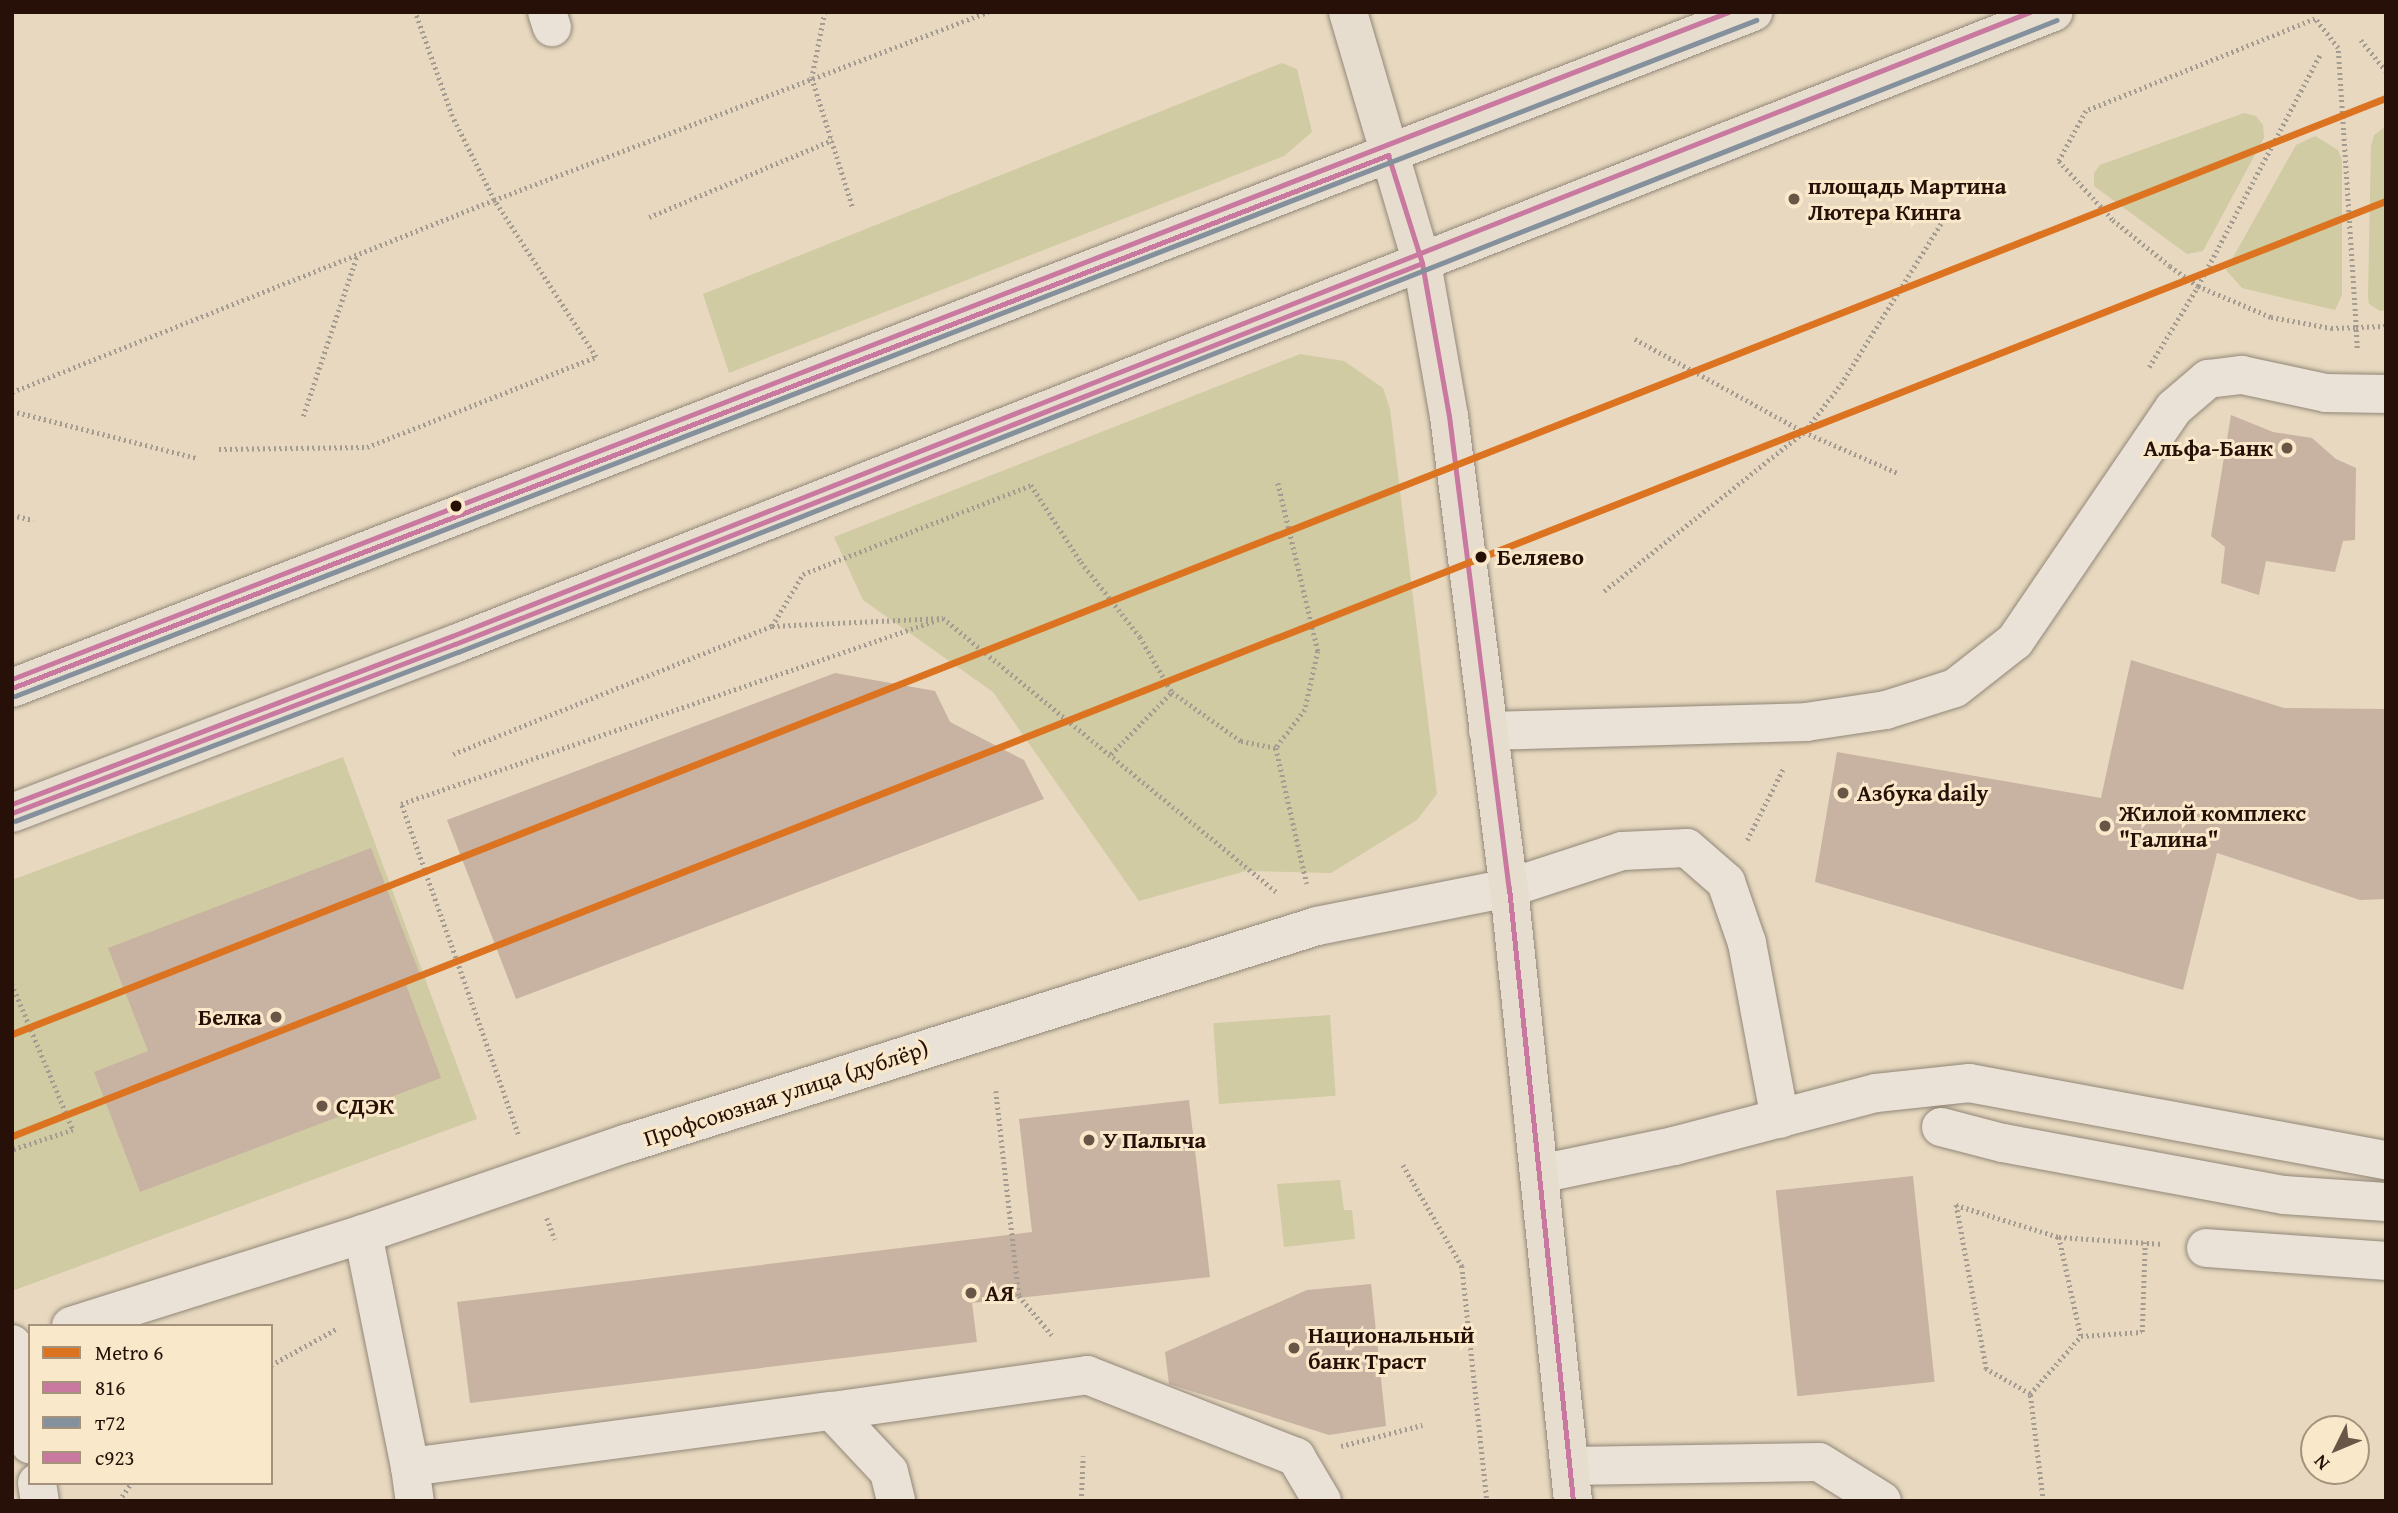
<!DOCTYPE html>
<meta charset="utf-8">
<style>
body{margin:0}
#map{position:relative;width:2398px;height:1513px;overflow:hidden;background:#e7d8bf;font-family:"Gentium Book Plus",serif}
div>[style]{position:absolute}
.green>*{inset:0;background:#d0cba2;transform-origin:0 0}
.building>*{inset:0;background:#c8b2a2;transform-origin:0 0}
.path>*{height:4.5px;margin-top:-2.25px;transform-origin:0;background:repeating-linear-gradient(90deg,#a49c91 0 2px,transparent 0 5.5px)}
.roads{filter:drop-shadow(0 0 2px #928778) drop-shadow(0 0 2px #928778)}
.minor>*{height:38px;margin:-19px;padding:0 19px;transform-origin:19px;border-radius:19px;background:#eae2d6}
.major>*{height:38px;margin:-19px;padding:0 19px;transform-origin:19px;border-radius:19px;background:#e6ddcf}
.bus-1>*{height:5px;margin:-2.5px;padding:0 2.5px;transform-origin:2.5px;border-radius:2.5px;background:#c9789f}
.bus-2>*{height:5px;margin:-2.5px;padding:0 2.5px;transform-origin:2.5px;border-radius:2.5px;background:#84909c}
.bus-3>*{height:5px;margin:-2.5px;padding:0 2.5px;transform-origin:2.5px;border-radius:2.5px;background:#c9789f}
.metro-1>*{height:7px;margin:-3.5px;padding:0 3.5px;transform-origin:3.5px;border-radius:3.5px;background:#dc7320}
.dots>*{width:19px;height:19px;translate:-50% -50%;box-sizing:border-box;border:4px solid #fae8ca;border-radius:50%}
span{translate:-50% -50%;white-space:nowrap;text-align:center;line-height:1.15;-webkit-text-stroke:6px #fae8ca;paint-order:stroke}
.poi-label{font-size:23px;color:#261007;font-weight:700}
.left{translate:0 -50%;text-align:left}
.right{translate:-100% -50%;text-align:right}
.stop-label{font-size:23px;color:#261007;font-weight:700}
.street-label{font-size:23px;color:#261007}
.frame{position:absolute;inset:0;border:14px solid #261007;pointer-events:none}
.legend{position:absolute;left:28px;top:1324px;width:245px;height:161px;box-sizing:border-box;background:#fae8ca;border:2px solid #a5927c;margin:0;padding:9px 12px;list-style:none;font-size:21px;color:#261007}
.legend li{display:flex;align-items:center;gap:14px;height:35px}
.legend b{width:35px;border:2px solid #a5927c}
.north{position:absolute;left:2300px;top:1415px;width:70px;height:70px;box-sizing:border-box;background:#fae8ca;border:2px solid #a5927c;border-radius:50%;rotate:227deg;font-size:19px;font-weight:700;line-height:28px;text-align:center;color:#261007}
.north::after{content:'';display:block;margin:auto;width:24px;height:32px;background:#6a5647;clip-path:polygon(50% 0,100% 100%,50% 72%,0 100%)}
</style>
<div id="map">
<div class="green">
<i style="clip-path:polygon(1282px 63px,1297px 69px,1312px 132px,1284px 156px,729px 373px,703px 294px)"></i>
<i style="clip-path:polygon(2244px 113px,2256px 116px,2263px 125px,2264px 138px,2203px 251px,2187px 254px,2094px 186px,2094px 173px,2100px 165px)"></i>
<i style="clip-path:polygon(2386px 126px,2386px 310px,2380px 311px,2369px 304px,2368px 296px,2371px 146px,2374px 135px)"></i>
<i style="clip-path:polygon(2315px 136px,2338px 150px,2342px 160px,2342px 295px,2335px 310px,2242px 288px,2226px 270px,2296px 145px)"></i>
<i style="clip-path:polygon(1300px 354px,1344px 361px,1383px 388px,1390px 409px,1437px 794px,1417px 820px,1331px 873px,1246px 871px,1139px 901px,993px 692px,863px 600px,834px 537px)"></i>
<i style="clip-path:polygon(343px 757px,477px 1119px,12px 1291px,12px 880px)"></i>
<i style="left:1330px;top:1015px;width:81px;height:117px;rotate:86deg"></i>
<i style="clip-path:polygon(1340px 1180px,1344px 1210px,1352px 1210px,1355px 1239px,1284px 1247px,1277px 1184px)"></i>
</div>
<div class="building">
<i style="clip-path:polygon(2231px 415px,2273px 432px,2312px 438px,2336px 459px,2356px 468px,2355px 540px,2343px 541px,2335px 572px,2266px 561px,2259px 595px,2221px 583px,2225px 547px,2211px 536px)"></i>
<i style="clip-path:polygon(2131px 660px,2284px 708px,2386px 709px,2386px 899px,2360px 900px,2217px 853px,2183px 990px,1815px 882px,1837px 752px,2101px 798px)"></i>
<i style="clip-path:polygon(835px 673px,935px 691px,950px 722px,1024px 760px,1044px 799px,516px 999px,447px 820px)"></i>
<i style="clip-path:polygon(371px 848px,421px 977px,405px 982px,441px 1078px,140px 1192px,94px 1072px,148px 1051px,108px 948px)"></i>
<i style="clip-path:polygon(1189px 1100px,1210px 1277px,972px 1303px,977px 1342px,470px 1403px,457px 1302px,1032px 1232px,1019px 1119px)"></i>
<i style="left:1913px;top:1176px;width:207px;height:138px;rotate:84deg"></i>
<i style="clip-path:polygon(1371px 1284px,1386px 1426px,1329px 1435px,1169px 1384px,1165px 1352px,1307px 1290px)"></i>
</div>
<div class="path">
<i style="left:825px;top:12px;width:67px;rotate:101.1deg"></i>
<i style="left:812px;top:78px;width:136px;rotate:72.5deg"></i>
<i style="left:2361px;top:40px;width:40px;rotate:51deg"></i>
<i style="left:649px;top:217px;width:199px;rotate:-22.8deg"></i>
<i style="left:1635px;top:339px;width:193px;rotate:28.8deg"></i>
<i style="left:1804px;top:432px;width:103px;rotate:23.6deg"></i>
<i style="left:2357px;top:348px;width:21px;rotate:-93deg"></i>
<i style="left:2356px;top:327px;width:280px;rotate:-93.7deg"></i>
<i style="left:2338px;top:48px;width:37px;rotate:-128deg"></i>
<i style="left:2315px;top:19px;width:247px;rotate:158.1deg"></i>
<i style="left:2086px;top:111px;width:57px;rotate:118.4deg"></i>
<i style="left:2059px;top:161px;width:80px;rotate:47.5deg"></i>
<i style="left:2113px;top:220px;width:73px;rotate:38.9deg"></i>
<i style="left:2170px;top:266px;width:34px;rotate:36deg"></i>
<i style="left:2198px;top:286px;width:79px;rotate:23deg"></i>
<i style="left:2271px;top:317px;width:61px;rotate:10.4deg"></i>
<i style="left:2331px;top:328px;width:25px;rotate:-2deg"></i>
<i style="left:2356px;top:327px;width:30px;rotate:-2deg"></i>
<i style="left:2149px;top:367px;width:95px;rotate:-58.8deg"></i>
<i style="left:2198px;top:286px;width:261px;rotate:-62.2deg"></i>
<i style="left:12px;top:392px;width:519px;rotate:-21.72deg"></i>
<i style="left:494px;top:200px;width:529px;rotate:-20.84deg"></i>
<i style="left:12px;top:411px;width:190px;rotate:14.3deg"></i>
<i style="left:303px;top:416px;width:169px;rotate:-71.4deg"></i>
<i style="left:219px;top:449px;width:148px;rotate:-0.8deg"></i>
<i style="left:367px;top:447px;width:246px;rotate:-21.5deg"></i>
<i style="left:596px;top:357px;width:187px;rotate:-123deg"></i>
<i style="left:494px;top:200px;width:94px;rotate:-116.6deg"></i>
<i style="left:452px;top:116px;width:110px;rotate:-109.6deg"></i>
<i style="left:1278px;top:483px;width:173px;rotate:76.6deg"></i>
<i style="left:1318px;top:651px;width:60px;rotate:102.4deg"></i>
<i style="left:1305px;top:710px;width:48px;rotate:127.3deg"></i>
<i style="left:1276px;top:748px;width:139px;rotate:77.2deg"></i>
<i style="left:12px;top:515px;width:22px;rotate:13deg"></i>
<i style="left:1604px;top:591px;width:256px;rotate:-38.5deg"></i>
<i style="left:1804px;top:432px;width:61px;rotate:-52.4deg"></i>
<i style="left:1841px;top:384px;width:193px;rotate:-58.1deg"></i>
<i style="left:772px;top:626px;width:61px;rotate:-59.2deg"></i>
<i style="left:803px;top:574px;width:245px;rotate:-21.3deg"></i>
<i style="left:1031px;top:485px;width:92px;rotate:57deg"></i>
<i style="left:1081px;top:562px;width:95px;rotate:51.8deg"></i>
<i style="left:1140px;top:637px;width:64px;rotate:59.8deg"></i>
<i style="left:1172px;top:692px;width:85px;rotate:35.4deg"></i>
<i style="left:1241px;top:741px;width:36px;rotate:11deg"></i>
<i style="left:453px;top:754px;width:344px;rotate:-21.9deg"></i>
<i style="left:772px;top:626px;width:171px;rotate:-2.7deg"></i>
<i style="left:943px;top:618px;width:432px;rotate:39.4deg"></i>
<i style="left:1111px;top:754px;width:87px;rotate:-45.5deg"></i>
<i style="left:1747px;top:840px;width:82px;rotate:-63.1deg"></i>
<i style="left:12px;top:984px;width:158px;rotate:67.3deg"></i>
<i style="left:73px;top:1130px;width:64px;rotate:161.8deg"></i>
<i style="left:996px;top:1091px;width:206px;rotate:83.6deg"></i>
<i style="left:1019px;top:1296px;width:51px;rotate:49.8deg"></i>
<i style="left:518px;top:1134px;width:350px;rotate:-109.5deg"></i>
<i style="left:401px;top:804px;width:573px;rotate:-18.94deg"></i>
<i style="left:1403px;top:1165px;width:117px;rotate:59.7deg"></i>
<i style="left:1462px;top:1266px;width:236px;rotate:83.9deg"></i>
<i style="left:547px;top:1218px;width:23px;rotate:70deg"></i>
<i style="left:2059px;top:1237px;width:101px;rotate:77.5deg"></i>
<i style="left:271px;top:1365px;width:77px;rotate:-28.9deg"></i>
<i style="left:2030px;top:1394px;width:77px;rotate:-48.7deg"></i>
<i style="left:2081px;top:1336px;width:61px;rotate:-3.8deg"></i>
<i style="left:2142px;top:1332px;width:90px;rotate:-88.1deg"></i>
<i style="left:1341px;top:1446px;width:84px;rotate:-14.5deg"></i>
<i style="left:119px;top:1501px;width:22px;rotate:-56deg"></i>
<i style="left:1081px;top:1501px;width:45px;rotate:-87.5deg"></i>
<i style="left:2043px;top:1501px;width:108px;rotate:-96.9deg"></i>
<i style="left:2030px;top:1394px;width:51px;rotate:-150.4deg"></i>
<i style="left:1986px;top:1369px;width:167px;rotate:-100.4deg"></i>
<i style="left:1956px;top:1205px;width:108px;rotate:17.3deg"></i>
<i style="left:2059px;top:1237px;width:104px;rotate:3.9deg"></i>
</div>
<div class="roads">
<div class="minor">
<i style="left:547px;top:12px;width:16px;rotate:72deg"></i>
<i style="left:1488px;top:731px;width:318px;rotate:-1.6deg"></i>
<i style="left:1806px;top:722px;width:81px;rotate:-8.5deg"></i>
<i style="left:1886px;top:710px;width:72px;rotate:-17.7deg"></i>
<i style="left:1955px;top:688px;width:76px;rotate:-38.1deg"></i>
<i style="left:2015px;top:641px;width:282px;rotate:-55.7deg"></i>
<i style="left:2174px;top:408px;width:45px;rotate:-40.5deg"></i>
<i style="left:2208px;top:379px;width:34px;rotate:-7deg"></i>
<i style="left:2242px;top:375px;width:86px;rotate:12.1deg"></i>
<i style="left:2326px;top:393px;width:60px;rotate:1deg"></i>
<i style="left:1941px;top:1127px;width:64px;rotate:14.5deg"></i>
<i style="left:2003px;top:1143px;width:286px;rotate:10.5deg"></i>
<i style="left:2284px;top:1195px;width:102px;rotate:3.9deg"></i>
<i style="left:1539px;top:1174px;width:138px;rotate:-11.7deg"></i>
<i style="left:1674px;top:1146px;width:209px;rotate:-14.7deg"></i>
<i style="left:1876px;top:1093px;width:94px;rotate:-6.1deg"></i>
<i style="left:1969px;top:1083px;width:424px;rotate:10.5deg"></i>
<i style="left:363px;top:1234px;width:238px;rotate:78.6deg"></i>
<i style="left:410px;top:1467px;width:426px;rotate:-7.6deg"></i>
<i style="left:832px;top:1411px;width:83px;rotate:46.9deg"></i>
<i style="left:889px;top:1472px;width:30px;rotate:76deg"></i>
<i style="left:2206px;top:1248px;width:180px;rotate:4.1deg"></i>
<i style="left:71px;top:1326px;width:306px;rotate:-17.5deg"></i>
<i style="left:363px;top:1234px;width:280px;rotate:-19deg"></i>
<i style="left:628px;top:1143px;width:722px;rotate:-17.48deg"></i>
<i style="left:1317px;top:926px;width:196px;rotate:-11.2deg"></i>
<i style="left:1509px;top:888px;width:119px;rotate:-18.1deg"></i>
<i style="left:1622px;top:851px;width:65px;rotate:-2.6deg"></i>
<i style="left:1687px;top:848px;width:52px;rotate:41.1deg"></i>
<i style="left:1726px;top:882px;width:65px;rotate:71deg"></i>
<i style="left:1747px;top:943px;width:179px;rotate:79.4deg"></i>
<i style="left:12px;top:1344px;width:102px;rotate:79.8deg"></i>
<i style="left:832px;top:1411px;width:258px;rotate:-8deg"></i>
<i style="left:1087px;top:1375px;width:225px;rotate:21.4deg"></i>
<i style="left:1296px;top:1457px;width:51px;rotate:59.4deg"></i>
<i style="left:1570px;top:1466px;width:249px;rotate:-0.9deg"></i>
<i style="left:1819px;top:1462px;width:74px;rotate:31.8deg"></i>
<i style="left:410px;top:1467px;width:34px;rotate:82deg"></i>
<i style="left:37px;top:1483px;width:18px;rotate:81deg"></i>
</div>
<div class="major">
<i style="left:1348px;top:12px;width:262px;rotate:73.6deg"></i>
<i style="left:1422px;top:263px;width:155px;rotate:80deg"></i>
<i style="left:1449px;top:416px;width:476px;rotate:82.8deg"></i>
<i style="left:1509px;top:888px;width:616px;rotate:84.04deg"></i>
<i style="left:12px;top:688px;width:1868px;rotate:-21.22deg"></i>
<i style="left:12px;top:813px;width:474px;rotate:-20.9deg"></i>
<i style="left:455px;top:644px;width:1719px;rotate:-21.57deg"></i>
</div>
</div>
<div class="bus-1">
<i style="left:12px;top:688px;width:1476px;rotate:-21.17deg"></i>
<i style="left:1388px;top:155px;width:113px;rotate:72.5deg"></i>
<i style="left:1422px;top:263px;width:155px;rotate:80deg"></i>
<i style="left:1449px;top:416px;width:476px;rotate:82.8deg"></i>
<i style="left:1509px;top:888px;width:616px;rotate:84.04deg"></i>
<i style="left:12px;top:813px;width:474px;rotate:-20.9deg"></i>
<i style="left:455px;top:644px;width:1039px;rotate:-21.5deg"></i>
</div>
<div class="bus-2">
<i style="left:15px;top:696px;width:1868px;rotate:-21.22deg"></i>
<i style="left:15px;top:821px;width:474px;rotate:-20.9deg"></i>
<i style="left:458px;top:652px;width:1719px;rotate:-21.57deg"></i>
</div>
<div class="bus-3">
<i style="left:12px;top:679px;width:1841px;rotate:-21.24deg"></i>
<i style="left:12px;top:804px;width:471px;rotate:-20.9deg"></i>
<i style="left:452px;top:636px;width:1697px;rotate:-21.58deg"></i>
</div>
<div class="metro-1">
<i style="left:12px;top:1034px;width:2552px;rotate:-21.52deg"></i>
<i style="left:12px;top:1136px;width:2551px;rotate:-21.5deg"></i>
</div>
<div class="dots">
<i style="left:1794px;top:199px;background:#6a5647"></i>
<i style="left:2287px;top:448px;background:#6a5647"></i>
<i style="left:456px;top:506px;background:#261007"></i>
<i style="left:1481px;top:557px;background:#261007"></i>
<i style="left:1843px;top:793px;background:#6a5647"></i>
<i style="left:2105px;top:826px;background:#6a5647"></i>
<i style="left:276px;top:1017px;background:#6a5647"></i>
<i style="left:322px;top:1106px;background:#6a5647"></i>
<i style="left:1089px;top:1140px;background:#6a5647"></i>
<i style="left:971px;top:1293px;background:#6a5647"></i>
<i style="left:1294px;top:1348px;background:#6a5647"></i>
</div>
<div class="poi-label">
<span class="left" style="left:1808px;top:199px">площадь Мартина<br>Лютера Кинга</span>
<span class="right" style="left:2273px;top:448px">Альфа-Банк</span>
<span class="left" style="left:1857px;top:793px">Азбука daily</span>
<span class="left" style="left:2119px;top:826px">Жилой комплекс<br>"Галина"</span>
<span class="right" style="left:262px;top:1017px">Белка</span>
<span class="left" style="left:336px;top:1106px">СДЭК</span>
<span class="left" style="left:1103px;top:1140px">У Палыча</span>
<span class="left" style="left:985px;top:1293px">АЯ</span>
<span class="left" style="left:1308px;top:1348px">Национальный<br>банк Траст</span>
</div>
<div class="stop-label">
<span class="left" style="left:1497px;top:557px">Беляево</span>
</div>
<div class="street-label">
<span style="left:786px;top:1093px;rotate:-18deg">Профсоюзная улица (дублёр)</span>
</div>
<div class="frame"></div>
<ul class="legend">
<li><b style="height:9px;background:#dc7320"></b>Metro 6</li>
<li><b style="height:9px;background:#c9789f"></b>816</li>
<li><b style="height:9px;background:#84909c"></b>т72</li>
<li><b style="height:9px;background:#c9789f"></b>с923</li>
</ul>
<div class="north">N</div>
</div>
